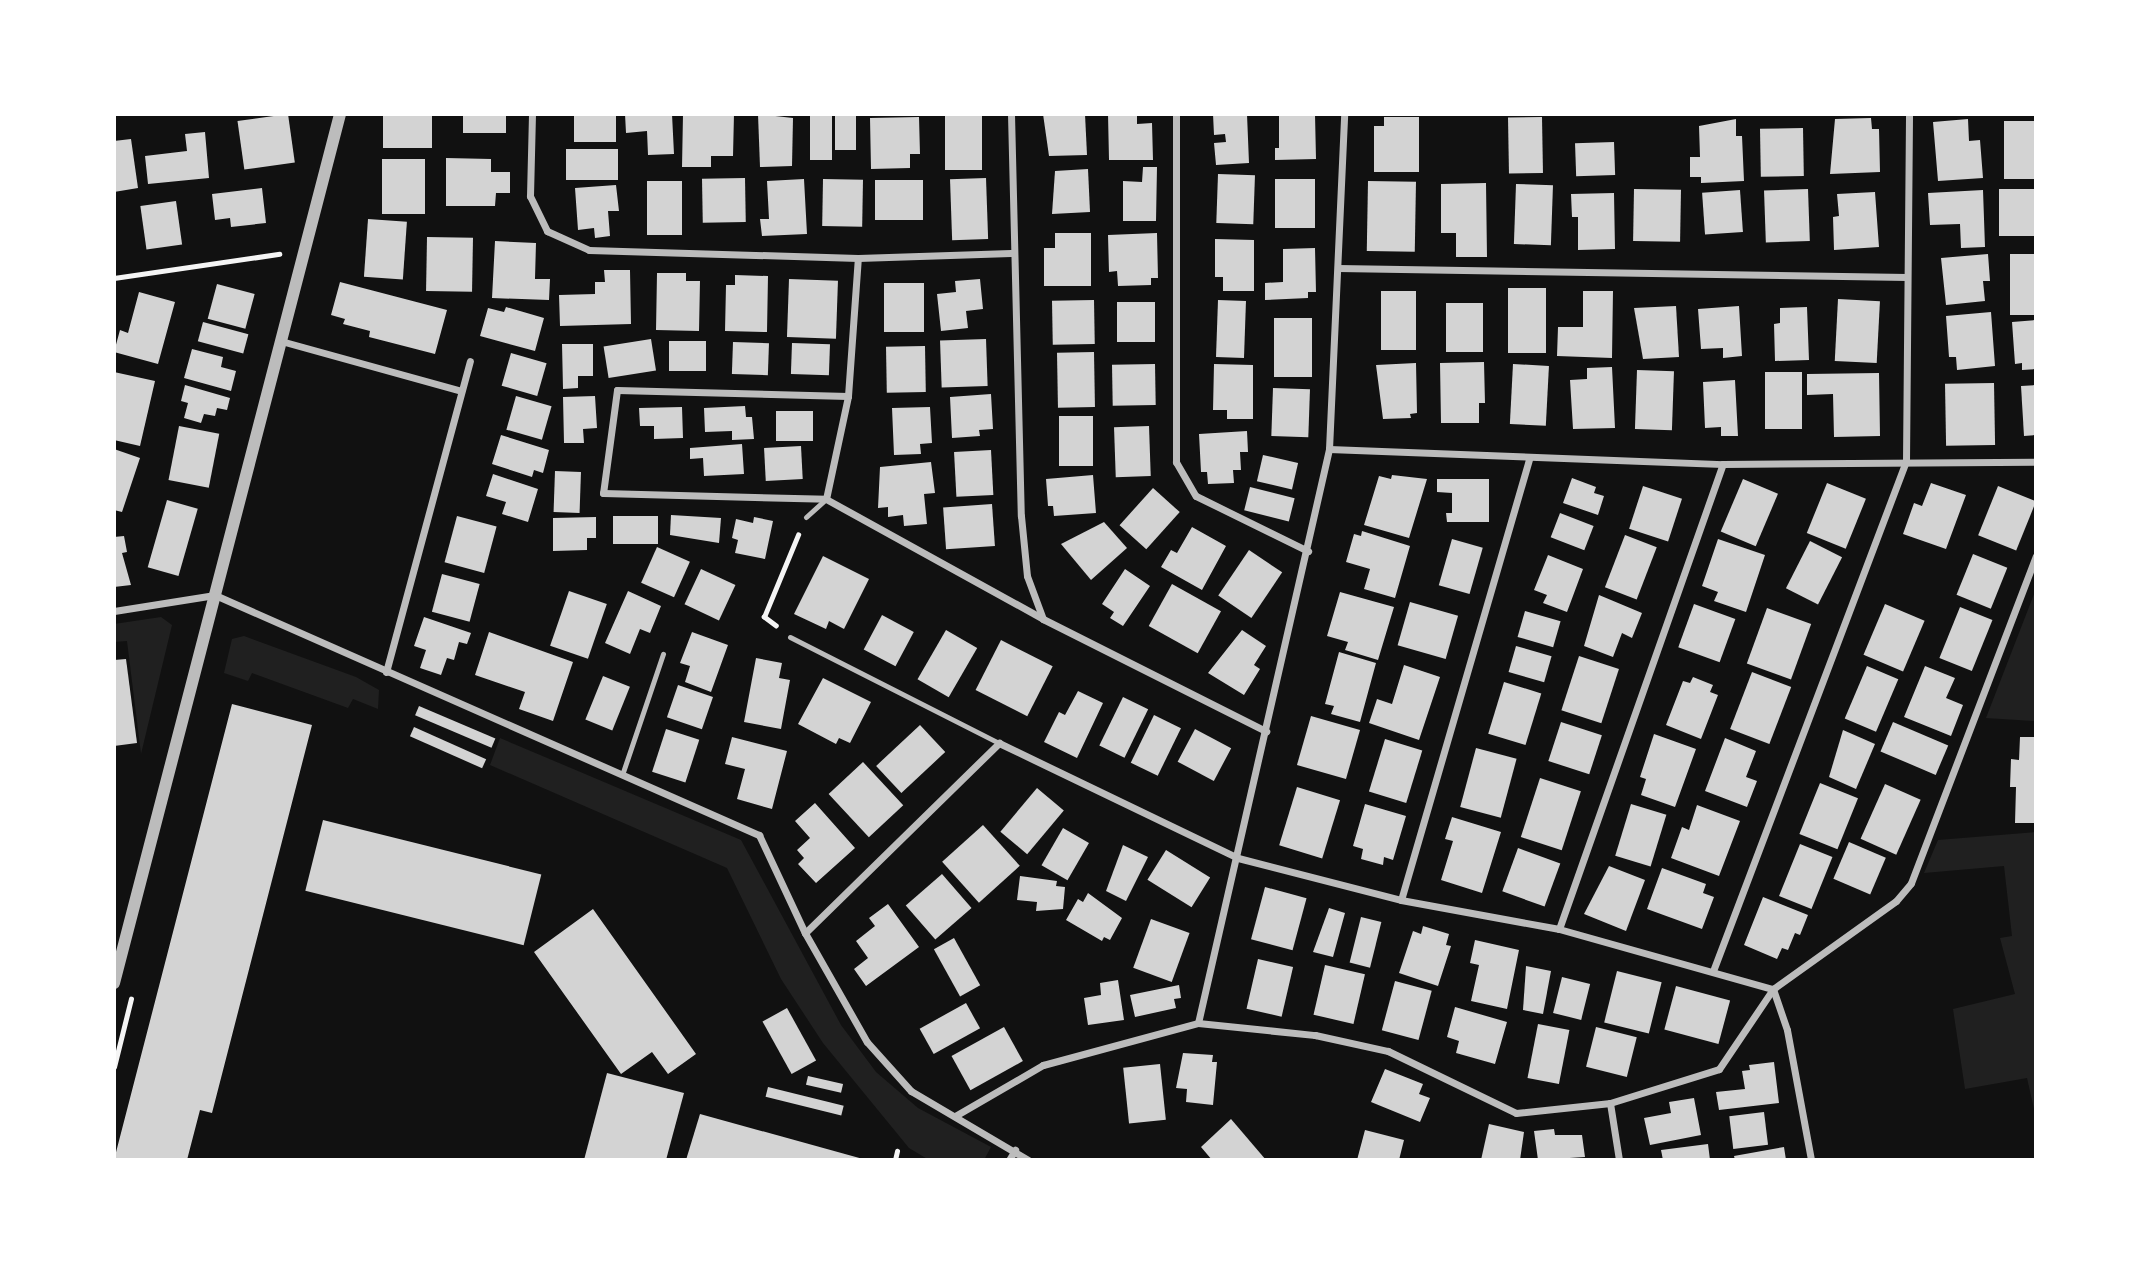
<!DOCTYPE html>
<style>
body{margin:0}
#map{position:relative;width:2150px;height:1274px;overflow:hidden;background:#111;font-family:"PT Sans",sans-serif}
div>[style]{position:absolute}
.green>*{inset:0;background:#202020}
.building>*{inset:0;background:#d3d3d3;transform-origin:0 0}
.path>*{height:4.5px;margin:-2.25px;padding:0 2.25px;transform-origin:2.25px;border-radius:2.25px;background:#f5f5f5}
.service>*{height:5px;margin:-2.5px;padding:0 2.5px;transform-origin:2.5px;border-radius:2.5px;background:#bcbcbc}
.minor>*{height:7px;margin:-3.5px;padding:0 3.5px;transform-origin:3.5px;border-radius:3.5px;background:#bcbcbc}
.tertiary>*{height:12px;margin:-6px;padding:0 6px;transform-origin:6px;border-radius:6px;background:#bcbcbc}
span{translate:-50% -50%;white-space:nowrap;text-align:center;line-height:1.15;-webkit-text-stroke:6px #fff;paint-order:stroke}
.frame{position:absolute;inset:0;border:116px solid #fff;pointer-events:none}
</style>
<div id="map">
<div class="green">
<i style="clip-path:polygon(2036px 589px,2036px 721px,1986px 718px)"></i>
<i style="clip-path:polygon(161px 617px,172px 625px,141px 754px,127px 641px,114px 642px,114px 624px)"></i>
<i style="clip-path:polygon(244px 636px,356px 677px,379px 690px,378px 709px,353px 699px,348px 708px,252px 673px,248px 681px,224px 673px,232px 639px)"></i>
<i style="clip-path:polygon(500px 738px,741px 840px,841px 1025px,876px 1072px,918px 1108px,991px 1147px,984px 1160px,929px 1160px,909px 1148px,823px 1043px,781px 979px,727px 868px,490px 765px)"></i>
<i style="clip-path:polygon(2036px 832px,2036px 1108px,2034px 1109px,2027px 1078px,1965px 1089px,1953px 1009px,2015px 994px,2000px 938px,2012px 936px,2004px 866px,1924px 873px,1938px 840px)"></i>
</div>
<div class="building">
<i style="left:288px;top:114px;width:49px;height:51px;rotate:82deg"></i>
<i style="left:383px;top:114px;width:49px;height:34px"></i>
<i style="left:463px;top:114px;width:43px;height:19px"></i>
<i style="left:574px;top:114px;width:42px;height:28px"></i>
<i style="clip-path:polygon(625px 114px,672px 114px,674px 154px,648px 155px,647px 131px,626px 133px)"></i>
<i style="clip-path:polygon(683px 114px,734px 114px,733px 156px,711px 156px,711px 167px,682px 167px)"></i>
<i style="clip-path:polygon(758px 114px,793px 118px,792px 166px,760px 167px)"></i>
<i style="left:810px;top:114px;width:22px;height:46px"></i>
<i style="left:835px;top:114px;width:21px;height:36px"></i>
<i style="left:945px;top:114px;width:37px;height:56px"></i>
<i style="clip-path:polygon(1043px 114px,1085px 114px,1087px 155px,1049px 156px)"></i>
<i style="clip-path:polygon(1108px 114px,1137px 114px,1137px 124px,1152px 123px,1153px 160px,1109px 160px)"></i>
<i style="clip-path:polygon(1213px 114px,1247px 114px,1249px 163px,1216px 165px,1214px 143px,1226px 142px,1225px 134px,1214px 135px)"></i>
<i style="clip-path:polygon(1279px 114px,1315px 114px,1316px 159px,1275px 160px,1275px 148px,1279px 148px)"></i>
<i style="clip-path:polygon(919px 117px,920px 154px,910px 154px,910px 168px,871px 169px,870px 118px)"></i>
<i style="clip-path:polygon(1384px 117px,1419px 117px,1419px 172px,1374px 172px,1374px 126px,1384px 126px)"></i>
<i style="left:1542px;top:117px;width:56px;height:34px;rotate:89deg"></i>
<i style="clip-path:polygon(1871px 118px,1872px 129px,1879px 129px,1880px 172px,1830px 174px,1835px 119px)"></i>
<i style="clip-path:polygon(1736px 119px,1736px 136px,1742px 136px,1744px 181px,1701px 183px,1701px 177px,1690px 177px,1690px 157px,1700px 157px,1699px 126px)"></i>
<i style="clip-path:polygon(1968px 119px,1969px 141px,1980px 140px,1983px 178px,1938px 181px,1933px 122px)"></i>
<i style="left:2004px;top:121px;width:31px;height:58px"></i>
<i style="left:1803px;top:128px;width:48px;height:43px;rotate:89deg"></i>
<i style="clip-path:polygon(205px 132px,209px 178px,148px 184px,145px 156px,187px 151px,185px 134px)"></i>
<i style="clip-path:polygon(131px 139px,138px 188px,114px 192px,114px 141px)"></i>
<i style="left:1614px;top:142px;width:33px;height:39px;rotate:88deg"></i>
<i style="left:618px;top:149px;width:31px;height:52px;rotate:90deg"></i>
<i style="clip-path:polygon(446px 158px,491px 159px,491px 172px,510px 172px,510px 193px,496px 193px,495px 206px,446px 206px)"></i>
<i style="left:382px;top:159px;width:43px;height:55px"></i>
<i style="clip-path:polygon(1143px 167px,1157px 167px,1156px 221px,1123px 221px,1123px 181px,1142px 182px)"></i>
<i style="clip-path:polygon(1088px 169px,1090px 212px,1052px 214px,1055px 171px)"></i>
<i style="left:1218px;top:174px;width:37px;height:49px;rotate:2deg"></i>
<i style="left:745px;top:178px;width:44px;height:43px;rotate:89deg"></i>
<i style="left:986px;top:178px;width:61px;height:36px;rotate:88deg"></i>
<i style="clip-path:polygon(804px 179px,807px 234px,762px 236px,760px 219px,769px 219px,767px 181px)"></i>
<i style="left:823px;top:179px;width:40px;height:47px;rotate:1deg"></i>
<i style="left:1275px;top:179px;width:40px;height:49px"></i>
<i style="left:923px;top:180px;width:40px;height:48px;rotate:90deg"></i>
<i style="left:647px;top:181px;width:35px;height:54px"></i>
<i style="left:1368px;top:181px;width:48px;height:70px;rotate:1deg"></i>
<i style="clip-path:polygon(1486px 183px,1487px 257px,1456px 257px,1456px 233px,1441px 233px,1441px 184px)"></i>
<i style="left:1516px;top:184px;width:37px;height:60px;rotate:2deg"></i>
<i style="clip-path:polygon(616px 185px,619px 211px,608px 211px,610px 236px,595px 238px,594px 228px,578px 230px,575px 188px)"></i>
<i style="clip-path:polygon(262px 188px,266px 223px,231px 227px,230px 218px,215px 220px,212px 194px)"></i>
<i style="left:1634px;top:189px;width:47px;height:52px;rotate:1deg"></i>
<i style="left:1808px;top:189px;width:52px;height:44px;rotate:88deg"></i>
<i style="left:2036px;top:189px;width:47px;height:37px;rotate:90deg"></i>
<i style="left:1740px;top:190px;width:42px;height:38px;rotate:86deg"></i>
<i style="clip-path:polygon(1983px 190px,1985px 247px,1961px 248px,1960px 224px,1930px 225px,1928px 193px)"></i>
<i style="clip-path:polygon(1875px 192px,1879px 247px,1834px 250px,1833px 217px,1839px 216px,1837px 194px)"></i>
<i style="clip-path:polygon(1614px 193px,1615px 249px,1578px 250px,1578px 217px,1572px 217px,1571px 194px)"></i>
<i style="left:176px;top:201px;width:44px;height:36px;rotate:82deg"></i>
<i style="left:368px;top:219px;width:39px;height:58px;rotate:4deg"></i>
<i style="clip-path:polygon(1055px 233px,1091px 233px,1091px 286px,1044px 286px,1044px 248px,1055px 248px)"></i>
<i style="clip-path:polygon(1157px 233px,1158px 278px,1151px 278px,1151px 285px,1118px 286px,1117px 271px,1109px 272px,1108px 235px)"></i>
<i style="left:427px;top:237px;width:46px;height:54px;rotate:1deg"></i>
<i style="clip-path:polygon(1215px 239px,1254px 240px,1254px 291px,1223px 291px,1223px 277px,1215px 277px)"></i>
<i style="clip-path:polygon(495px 241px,536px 243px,535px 279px,550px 279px,549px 300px,492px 298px)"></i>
<i style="clip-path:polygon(1315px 248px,1316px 292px,1308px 292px,1308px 298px,1265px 300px,1265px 283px,1283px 282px,1283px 249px)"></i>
<i style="clip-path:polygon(1988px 254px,1990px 281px,1983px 281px,1985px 301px,1946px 305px,1941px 258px)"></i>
<i style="left:2036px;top:254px;width:61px;height:26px;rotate:90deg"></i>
<i style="clip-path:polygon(604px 270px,630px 270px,631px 324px,560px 326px,559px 295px,595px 294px,595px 282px,605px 282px)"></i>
<i style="clip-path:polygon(657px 273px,686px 273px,686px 281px,700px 281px,699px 331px,656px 330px)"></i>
<i style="clip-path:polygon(735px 275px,768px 276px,767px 332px,725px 331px,726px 285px,735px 285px)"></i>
<i style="left:789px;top:279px;width:49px;height:58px;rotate:2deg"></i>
<i style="clip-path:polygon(980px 279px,983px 309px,966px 311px,968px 328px,941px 331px,937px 294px,956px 292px,955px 281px)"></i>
<i style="clip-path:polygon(340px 282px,447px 310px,435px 354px,369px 337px,370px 331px,343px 324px,345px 319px,331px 315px)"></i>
<i style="left:884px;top:283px;width:40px;height:49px"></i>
<i style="left:217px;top:284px;width:39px;height:36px;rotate:15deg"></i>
<i style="left:1508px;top:288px;width:38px;height:65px"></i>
<i style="left:1381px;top:291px;width:35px;height:59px"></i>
<i style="clip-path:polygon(1583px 291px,1613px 291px,1612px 358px,1557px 356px,1558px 327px,1583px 327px)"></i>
<i style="clip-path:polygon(139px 292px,175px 302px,158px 364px,114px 352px,120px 330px,128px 333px)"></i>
<i style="left:1838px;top:299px;width:42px;height:62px;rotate:3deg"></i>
<i style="left:1094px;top:300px;width:44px;height:42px;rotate:89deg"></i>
<i style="left:1218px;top:300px;width:28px;height:57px;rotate:2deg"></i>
<i style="left:1117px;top:302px;width:38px;height:40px"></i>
<i style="left:1446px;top:303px;width:37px;height:49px"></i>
<i style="clip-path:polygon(1676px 306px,1679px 357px,1643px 359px,1634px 308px)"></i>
<i style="clip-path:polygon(1739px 306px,1742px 356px,1723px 358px,1723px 348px,1701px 349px,1698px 309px)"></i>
<i style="clip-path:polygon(506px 307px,544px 318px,535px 351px,480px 336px,488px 308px,504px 312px)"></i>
<i style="clip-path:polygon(1807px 307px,1809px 360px,1775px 361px,1774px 324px,1780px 323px,1780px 308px)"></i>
<i style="clip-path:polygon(1991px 312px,1995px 366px,1957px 370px,1956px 357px,1949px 357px,1946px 316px)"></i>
<i style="left:1274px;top:318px;width:38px;height:59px"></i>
<i style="clip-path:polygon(2036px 320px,2036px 369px,2022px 370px,2022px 363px,2015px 364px,2012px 322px)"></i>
<i style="left:203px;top:322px;width:47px;height:20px;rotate:15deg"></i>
<i style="left:651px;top:339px;width:32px;height:48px;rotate:81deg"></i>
<i style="left:986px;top:339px;width:47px;height:46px;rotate:88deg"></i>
<i style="left:669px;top:341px;width:37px;height:30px"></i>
<i style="left:733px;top:342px;width:36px;height:32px;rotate:2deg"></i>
<i style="left:792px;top:343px;width:38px;height:31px;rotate:2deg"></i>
<i style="clip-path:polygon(562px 344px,593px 344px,593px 376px,578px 376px,578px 388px,563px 389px)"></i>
<i style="left:925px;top:346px;width:46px;height:39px;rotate:89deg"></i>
<i style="clip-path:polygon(192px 349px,223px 357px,221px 367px,236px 371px,231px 391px,184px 378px)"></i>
<i style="left:1094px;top:352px;width:55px;height:37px;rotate:89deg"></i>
<i style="left:511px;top:353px;width:37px;height:34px;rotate:16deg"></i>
<i style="clip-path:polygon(1484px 362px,1485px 403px,1479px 403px,1479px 423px,1441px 423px,1440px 363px)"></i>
<i style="clip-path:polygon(1416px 363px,1417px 413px,1410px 414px,1411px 418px,1383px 419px,1376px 365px)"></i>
<i style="left:1155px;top:364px;width:41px;height:43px;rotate:89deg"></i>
<i style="clip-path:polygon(1214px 364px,1253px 365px,1253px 419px,1227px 419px,1227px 410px,1213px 410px)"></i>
<i style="left:1513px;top:364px;width:36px;height:60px;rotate:3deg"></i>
<i style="clip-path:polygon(1612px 367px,1615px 428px,1573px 429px,1570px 380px,1587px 379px,1587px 368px)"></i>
<i style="left:1637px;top:370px;width:37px;height:59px;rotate:2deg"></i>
<i style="clip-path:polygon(114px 372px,155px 381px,140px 446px,114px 440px)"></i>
<i style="left:1765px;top:372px;width:37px;height:57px"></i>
<i style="clip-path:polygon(1879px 373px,1880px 436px,1834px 437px,1833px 394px,1807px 395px,1807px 374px)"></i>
<i style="clip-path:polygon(1735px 380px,1738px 436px,1721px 436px,1721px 427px,1705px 428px,1703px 382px)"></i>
<i style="left:1994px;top:383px;width:62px;height:49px;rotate:89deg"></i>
<i style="clip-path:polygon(185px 385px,230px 398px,227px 410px,217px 408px,215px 416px,204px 414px,201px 423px,184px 418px,188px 403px,181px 401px)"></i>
<i style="clip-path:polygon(2036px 385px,2036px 435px,2024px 436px,2021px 386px)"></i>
<i style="left:1273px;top:388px;width:37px;height:48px;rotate:2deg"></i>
<i style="clip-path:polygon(991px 394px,993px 429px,979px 430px,980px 436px,952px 438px,950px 397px)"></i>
<i style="left:516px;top:396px;width:37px;height:35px;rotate:16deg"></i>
<i style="clip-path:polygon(595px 396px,597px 428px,583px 429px,584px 443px,564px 443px,563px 397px)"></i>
<i style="clip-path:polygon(745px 406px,746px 417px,752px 417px,754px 439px,732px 440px,732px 431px,705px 432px,704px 408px)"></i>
<i style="clip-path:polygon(682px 407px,683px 438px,654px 439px,654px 426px,640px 426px,639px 408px)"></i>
<i style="clip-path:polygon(930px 407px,932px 443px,920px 444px,921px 454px,894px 455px,892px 408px)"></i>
<i style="left:776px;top:411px;width:37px;height:30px"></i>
<i style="left:1093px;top:416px;width:50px;height:34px;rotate:90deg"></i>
<i style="left:179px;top:426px;width:41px;height:55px;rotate:11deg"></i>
<i style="left:1149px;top:426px;width:50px;height:35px;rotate:88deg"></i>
<i style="clip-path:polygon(1247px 431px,1248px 452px,1240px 452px,1241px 470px,1233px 470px,1234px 483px,1208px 484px,1207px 472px,1201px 472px,1199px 434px)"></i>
<i style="clip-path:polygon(501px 435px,549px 450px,543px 473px,534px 470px,532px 477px,492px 464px)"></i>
<i style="clip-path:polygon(742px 444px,744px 474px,704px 476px,703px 458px,690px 459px,690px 448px)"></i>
<i style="left:801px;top:446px;width:33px;height:37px;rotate:87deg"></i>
<i style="clip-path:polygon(114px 449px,140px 458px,122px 512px,114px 510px)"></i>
<i style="left:991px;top:450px;width:45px;height:37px;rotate:87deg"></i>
<i style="left:1263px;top:455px;width:36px;height:27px;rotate:13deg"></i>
<i style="clip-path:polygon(931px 462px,935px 493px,924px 494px,927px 524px,904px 526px,903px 515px,888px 517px,888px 507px,878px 508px,880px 467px)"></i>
<i style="left:555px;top:471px;width:26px;height:41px;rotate:2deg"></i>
<i style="clip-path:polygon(493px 474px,538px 489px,528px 522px,502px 514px,506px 502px,486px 496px)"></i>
<i style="clip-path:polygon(1093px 475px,1096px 513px,1054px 516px,1053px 506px,1048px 506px,1046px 479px)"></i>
<i style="clip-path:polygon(1392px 475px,1427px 479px,1409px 538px,1364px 525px,1379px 476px,1391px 479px)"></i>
<i style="clip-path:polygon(1572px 478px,1596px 487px,1594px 493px,1604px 496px,1598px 515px,1563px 503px)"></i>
<i style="clip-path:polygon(1437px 479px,1489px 479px,1489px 522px,1447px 522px,1446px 513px,1452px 513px,1452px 493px,1437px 492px)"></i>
<i style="left:1743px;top:479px;width:38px;height:57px;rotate:23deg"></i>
<i style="left:1827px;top:483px;width:42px;height:54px;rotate:22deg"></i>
<i style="clip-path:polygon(1931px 483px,1966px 495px,1946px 549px,1903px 534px,1914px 503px,1922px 506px)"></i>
<i style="left:1643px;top:486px;width:41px;height:45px;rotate:18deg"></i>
<i style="left:1998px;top:486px;width:41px;height:53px;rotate:22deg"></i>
<i style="left:1250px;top:487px;width:46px;height:24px;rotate:14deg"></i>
<i style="left:1153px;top:488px;width:36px;height:50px;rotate:42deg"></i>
<i style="left:167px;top:500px;width:32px;height:70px;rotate:16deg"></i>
<i style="left:992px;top:504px;width:42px;height:49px;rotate:86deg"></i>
<i style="left:1560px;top:513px;width:36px;height:26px;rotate:21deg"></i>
<i style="clip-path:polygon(671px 515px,721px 518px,719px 543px,670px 535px)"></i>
<i style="left:457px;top:516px;width:41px;height:48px;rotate:15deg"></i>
<i style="left:613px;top:516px;width:45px;height:28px"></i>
<i style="clip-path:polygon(596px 517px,596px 538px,587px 538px,587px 550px,553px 551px,553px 518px)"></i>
<i style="clip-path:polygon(754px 517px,773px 521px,765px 559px,735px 553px,738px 540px,732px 538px,736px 519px,753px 523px)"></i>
<i style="clip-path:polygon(1104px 522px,1127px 548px,1091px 580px,1061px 544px)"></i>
<i style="clip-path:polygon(1192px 527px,1226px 546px,1202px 590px,1161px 567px,1171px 550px,1177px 553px)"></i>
<i style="clip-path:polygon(1362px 531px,1410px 546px,1395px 598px,1364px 589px,1370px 569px,1346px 562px,1354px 534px,1361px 536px)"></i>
<i style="left:1625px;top:535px;width:34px;height:56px;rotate:21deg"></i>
<i style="clip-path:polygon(124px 536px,127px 552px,122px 553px,131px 585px,114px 587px,114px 537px)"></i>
<i style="left:1452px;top:539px;width:32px;height:48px;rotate:16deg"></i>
<i style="clip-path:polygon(1718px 539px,1765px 555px,1746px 612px,1714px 601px,1718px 592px,1702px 586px)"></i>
<i style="left:1810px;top:541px;width:36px;height:53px;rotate:27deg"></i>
<i style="left:657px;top:547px;width:36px;height:39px;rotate:24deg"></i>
<i style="left:1249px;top:550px;width:40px;height:55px;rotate:34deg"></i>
<i style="left:1973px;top:554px;width:37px;height:44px;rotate:22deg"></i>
<i style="clip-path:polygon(1548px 555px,1583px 569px,1567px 612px,1543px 603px,1547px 595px,1534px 590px)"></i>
<i style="clip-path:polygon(823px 556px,869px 579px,844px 629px,829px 621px,826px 629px,794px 614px)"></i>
<i style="left:701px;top:569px;width:38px;height:39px;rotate:25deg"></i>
<i style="clip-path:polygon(1125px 569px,1150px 586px,1123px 626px,1110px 618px,1114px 612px,1102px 604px)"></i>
<i style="left:442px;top:574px;width:39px;height:39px;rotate:15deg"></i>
<i style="left:1172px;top:584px;width:56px;height:48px;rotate:29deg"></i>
<i style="left:569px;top:591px;width:40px;height:58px;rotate:19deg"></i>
<i style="clip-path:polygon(628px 591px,661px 606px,650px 633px,640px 629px,630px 654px,605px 643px)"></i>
<i style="clip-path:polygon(1340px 592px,1394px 607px,1378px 660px,1345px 650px,1348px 642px,1327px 636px)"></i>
<i style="clip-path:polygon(1599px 595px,1642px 613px,1632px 638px,1622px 633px,1613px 657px,1584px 646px)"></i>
<i style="left:1410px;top:602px;width:50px;height:45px;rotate:16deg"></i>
<i style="left:1694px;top:604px;width:44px;height:46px;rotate:20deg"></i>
<i style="left:1885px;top:604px;width:43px;height:55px;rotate:23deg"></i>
<i style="left:1960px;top:607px;width:35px;height:55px;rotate:22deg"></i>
<i style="left:1767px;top:608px;width:47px;height:59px;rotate:20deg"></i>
<i style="left:1525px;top:611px;width:37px;height:27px;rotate:16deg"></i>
<i style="left:882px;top:615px;width:36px;height:39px;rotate:28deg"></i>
<i style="clip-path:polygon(424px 617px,471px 633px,467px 644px,459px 642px,454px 660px,447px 658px,441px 675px,420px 668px,426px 650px,414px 646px)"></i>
<i style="left:946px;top:630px;width:36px;height:57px;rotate:30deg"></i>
<i style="clip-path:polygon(1242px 630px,1266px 646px,1254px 665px,1260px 669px,1244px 695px,1208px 673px)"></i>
<i style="clip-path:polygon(489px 632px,573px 662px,553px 721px,519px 709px,525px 692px,475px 675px)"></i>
<i style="clip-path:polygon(692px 632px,728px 645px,711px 692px,685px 682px,690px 666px,680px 663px)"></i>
<i style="left:1001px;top:640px;width:58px;height:56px;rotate:27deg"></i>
<i style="left:1516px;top:646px;width:37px;height:27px;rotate:16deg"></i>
<i style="clip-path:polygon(1339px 652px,1376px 663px,1360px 722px,1331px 714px,1334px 706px,1325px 704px)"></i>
<i style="left:1579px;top:656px;width:42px;height:57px;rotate:18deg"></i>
<i style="clip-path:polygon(756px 658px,782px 663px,779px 678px,790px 680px,781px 729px,744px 722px)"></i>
<i style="clip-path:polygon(126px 659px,137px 743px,114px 746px,114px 660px)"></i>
<i style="clip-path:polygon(1404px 665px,1440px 677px,1419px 740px,1369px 723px,1377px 699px,1392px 704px)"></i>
<i style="left:1867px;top:666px;width:34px;height:57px;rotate:23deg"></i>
<i style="clip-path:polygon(1925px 666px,1955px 678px,1946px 698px,1963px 705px,1951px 736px,1904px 717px)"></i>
<i style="left:1752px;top:672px;width:42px;height:61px;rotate:21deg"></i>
<i style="left:603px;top:676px;width:29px;height:47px;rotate:22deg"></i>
<i style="clip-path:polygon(1693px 677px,1713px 685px,1710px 692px,1718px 695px,1701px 739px,1666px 725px,1683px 681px,1690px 683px)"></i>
<i style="clip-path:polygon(823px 678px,871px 702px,850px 743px,839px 738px,836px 744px,798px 724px)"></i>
<i style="left:1504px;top:682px;width:39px;height:54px;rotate:17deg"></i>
<i style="left:678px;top:685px;width:37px;height:34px;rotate:19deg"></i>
<i style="clip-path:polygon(1078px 691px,1103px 703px,1077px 758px,1044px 742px,1059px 712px,1065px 715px)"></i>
<i style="left:1123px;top:697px;width:28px;height:54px;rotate:26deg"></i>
<i style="clip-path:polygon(232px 704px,312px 725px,212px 1113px,200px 1110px,187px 1160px,114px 1160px)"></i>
<i style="left:419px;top:706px;width:83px;height:10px;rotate:23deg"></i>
<i style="left:1154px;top:715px;width:30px;height:53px;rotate:26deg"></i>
<i style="left:1311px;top:716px;width:51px;height:51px;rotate:16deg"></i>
<i style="left:1561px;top:722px;width:43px;height:41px;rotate:18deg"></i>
<i style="left:1893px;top:722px;width:60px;height:32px;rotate:23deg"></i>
<i style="left:920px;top:725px;width:37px;height:60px;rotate:47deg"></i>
<i style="left:414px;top:727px;width:79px;height:10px;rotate:24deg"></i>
<i style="left:666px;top:729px;width:35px;height:45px;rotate:18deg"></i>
<i style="left:1195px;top:729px;width:41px;height:37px;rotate:28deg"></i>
<i style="clip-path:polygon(1843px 730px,1875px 744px,1856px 789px,1829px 777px)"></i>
<i style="clip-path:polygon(1654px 734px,1696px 749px,1675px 807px,1641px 795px,1646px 779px,1640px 777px)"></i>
<i style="clip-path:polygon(732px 737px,787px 751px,772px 809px,737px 799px,745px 769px,725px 764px)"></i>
<i style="clip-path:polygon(2020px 737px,2036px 737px,2036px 823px,2015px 823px,2016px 787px,2010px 787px,2011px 759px,2019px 760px)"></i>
<i style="clip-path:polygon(1725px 738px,1756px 751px,1746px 777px,1757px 781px,1747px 807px,1705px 791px)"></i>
<i style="left:1385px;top:739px;width:39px;height:55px;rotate:17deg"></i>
<i style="left:1476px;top:748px;width:42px;height:61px;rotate:15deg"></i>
<i style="left:863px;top:762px;width:59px;height:47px;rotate:47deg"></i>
<i style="left:1540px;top:778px;width:43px;height:62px;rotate:18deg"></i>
<i style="left:1820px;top:783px;width:41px;height:55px;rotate:22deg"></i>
<i style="left:1885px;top:784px;width:39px;height:60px;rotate:24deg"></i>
<i style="left:1297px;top:787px;width:45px;height:61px;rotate:17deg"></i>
<i style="left:1037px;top:788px;width:35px;height:57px;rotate:40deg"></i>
<i style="clip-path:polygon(815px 803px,855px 848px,816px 883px,798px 864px,804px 858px,797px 850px,810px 838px,795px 821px)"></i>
<i style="clip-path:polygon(1365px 804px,1406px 816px,1393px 860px,1384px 857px,1383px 865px,1361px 859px,1363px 849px,1353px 846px)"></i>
<i style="left:1631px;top:804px;width:37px;height:54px;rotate:17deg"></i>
<i style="clip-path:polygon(1697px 805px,1740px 821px,1719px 876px,1671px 858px,1682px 827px,1689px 830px)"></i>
<i style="clip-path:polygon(1452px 817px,1501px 832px,1482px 893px,1441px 880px,1453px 841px,1445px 839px)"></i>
<i style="left:323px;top:820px;width:225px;height:73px;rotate:14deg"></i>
<i style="left:983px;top:825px;width:55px;height:55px;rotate:48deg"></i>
<i style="left:1063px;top:828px;width:30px;height:43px;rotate:30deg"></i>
<i style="left:1849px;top:842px;width:40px;height:40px;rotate:23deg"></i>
<i style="left:1800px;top:844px;width:35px;height:56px;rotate:22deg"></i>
<i style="clip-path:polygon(1123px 845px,1148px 857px,1126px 901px,1106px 891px)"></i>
<i style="left:1518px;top:848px;width:45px;height:46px;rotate:20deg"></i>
<i style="left:1166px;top:850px;width:52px;height:35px;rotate:32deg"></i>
<i style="clip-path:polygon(1609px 866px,1645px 880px,1626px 931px,1584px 914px)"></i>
<i style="clip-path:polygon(1662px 868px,1706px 884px,1703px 893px,1714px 897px,1702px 929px,1647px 909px)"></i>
<i style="left:942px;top:874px;width:45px;height:48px;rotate:49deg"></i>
<i style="clip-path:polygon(1020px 876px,1057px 881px,1056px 886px,1065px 887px,1063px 909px,1036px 911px,1037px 902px,1017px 900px)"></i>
<i style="left:1265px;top:887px;width:43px;height:54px;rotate:15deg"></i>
<i style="clip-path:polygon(1088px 893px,1122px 918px,1110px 940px,1104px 937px,1102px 941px,1066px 920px,1078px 899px,1083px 902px)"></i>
<i style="clip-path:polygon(1763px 897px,1808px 915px,1800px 935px,1795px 933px,1788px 950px,1782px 948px,1777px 959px,1744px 945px)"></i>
<i style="clip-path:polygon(888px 904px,919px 947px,866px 986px,854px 969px,868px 958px,856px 941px,875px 926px,869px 918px)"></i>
<i style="clip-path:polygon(1329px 908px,1345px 913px,1333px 957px,1313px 952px)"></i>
<i style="clip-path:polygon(593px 909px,696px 1054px,668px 1074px,652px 1052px,621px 1074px,534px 952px)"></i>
<i style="left:1361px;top:917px;width:21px;height:47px;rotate:14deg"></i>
<i style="left:1151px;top:919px;width:41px;height:52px;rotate:20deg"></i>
<i style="clip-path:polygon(1423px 926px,1449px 934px,1446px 945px,1451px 946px,1438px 986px,1399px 973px,1413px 931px,1421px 934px)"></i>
<i style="left:954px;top:938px;width:54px;height:23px;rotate:61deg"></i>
<i style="clip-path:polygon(1475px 940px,1519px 950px,1507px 1009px,1471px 1001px,1479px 965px,1470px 963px)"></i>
<i style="left:1258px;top:959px;width:36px;height:51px;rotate:13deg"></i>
<i style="left:1325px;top:965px;width:41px;height:51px;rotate:13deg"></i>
<i style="clip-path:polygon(1526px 966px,1551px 971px,1543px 1014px,1523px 1010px)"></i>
<i style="left:1617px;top:971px;width:46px;height:53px;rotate:14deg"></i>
<i style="left:1562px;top:977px;width:29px;height:37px;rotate:14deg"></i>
<i style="clip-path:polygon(1118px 980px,1124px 1020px,1088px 1025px,1084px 998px,1101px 995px,1100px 983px)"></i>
<i style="left:1395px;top:981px;width:38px;height:51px;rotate:15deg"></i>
<i style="clip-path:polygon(1179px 985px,1181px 998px,1174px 999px,1176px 1008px,1135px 1017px,1130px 995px)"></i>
<i style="left:1676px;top:986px;width:56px;height:45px;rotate:15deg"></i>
<i style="left:966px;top:1003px;width:29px;height:53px;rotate:61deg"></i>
<i style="clip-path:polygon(1455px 1007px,1507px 1022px,1495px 1064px,1456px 1053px,1459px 1041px,1447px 1037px)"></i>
<i style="left:787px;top:1008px;width:60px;height:28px;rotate:61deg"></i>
<i style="left:1538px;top:1024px;width:32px;height:55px;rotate:11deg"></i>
<i style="left:1004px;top:1027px;width:39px;height:60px;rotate:61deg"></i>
<i style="left:1596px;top:1027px;width:42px;height:41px;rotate:14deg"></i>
<i style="clip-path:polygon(1183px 1053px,1213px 1055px,1212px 1062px,1217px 1062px,1213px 1105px,1186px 1102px,1187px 1089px,1176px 1088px)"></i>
<i style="clip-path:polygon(1774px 1062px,1779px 1103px,1719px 1110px,1716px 1092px,1745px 1089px,1742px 1071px,1750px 1070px,1749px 1065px)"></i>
<i style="left:1160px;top:1064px;width:56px;height:37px;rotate:84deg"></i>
<i style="clip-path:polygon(1385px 1069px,1423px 1084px,1419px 1094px,1430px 1098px,1420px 1122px,1371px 1102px)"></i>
<i style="clip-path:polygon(607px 1073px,684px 1093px,666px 1160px,584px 1160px)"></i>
<i style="left:808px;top:1076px;width:36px;height:9px;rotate:13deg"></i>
<i style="left:768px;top:1087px;width:78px;height:10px;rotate:14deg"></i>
<i style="clip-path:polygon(1694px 1098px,1701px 1135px,1650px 1145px,1644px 1118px,1671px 1113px,1669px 1102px)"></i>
<i style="left:1764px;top:1112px;width:33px;height:35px;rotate:83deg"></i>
<i style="clip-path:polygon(700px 1114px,863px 1159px,863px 1160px,686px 1160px)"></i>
<i style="clip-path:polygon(1231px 1119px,1266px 1160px,1212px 1160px,1201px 1147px)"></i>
<i style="clip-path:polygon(1489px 1124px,1524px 1132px,1520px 1160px,1481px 1160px)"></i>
<i style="clip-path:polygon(1554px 1129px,1555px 1135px,1582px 1135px,1585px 1157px,1538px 1160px,1534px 1131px)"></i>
<i style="clip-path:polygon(1365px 1130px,1404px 1140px,1399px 1160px,1357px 1160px)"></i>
<i style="clip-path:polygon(1708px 1144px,1710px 1160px,1663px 1160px,1661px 1150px)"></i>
<i style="clip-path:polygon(1784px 1147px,1786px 1160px,1735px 1160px,1734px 1156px)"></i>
</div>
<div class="path">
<i style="left:114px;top:278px;width:167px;rotate:-8.3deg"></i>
<i style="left:776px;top:626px;width:15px;rotate:-143deg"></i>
<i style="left:764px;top:617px;width:89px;rotate:-67.5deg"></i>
<i style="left:114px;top:1067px;width:70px;rotate:-76deg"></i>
<i style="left:895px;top:1160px;width:9px;rotate:-77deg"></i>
</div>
<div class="service">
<i style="left:806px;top:517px;width:27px;rotate:-42deg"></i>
<i style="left:790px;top:637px;width:234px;rotate:26.9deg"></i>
<i style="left:622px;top:775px;width:128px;rotate:-71.3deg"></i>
</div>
<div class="minor">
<i style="left:532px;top:114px;width:82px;rotate:91.4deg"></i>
<i style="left:530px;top:196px;width:39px;rotate:64deg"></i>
<i style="left:547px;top:231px;width:46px;rotate:24.3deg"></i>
<i style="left:589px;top:250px;width:269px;rotate:1.7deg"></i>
<i style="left:858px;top:258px;width:153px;rotate:-1.9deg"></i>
<i style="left:1011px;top:114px;width:402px;rotate:88.6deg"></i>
<i style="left:1021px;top:516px;width:60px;rotate:84.3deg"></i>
<i style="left:1027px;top:576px;width:46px;rotate:69.6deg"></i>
<i style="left:1176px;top:114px;width:348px;rotate:90deg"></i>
<i style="left:1176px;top:462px;width:39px;rotate:60deg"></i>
<i style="left:1196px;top:496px;width:125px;rotate:26.2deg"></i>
<i style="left:1338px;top:268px;width:569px;rotate:0.91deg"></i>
<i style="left:281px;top:341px;width:187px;rotate:15.5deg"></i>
<i style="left:848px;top:396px;width:231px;rotate:-178.5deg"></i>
<i style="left:617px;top:390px;width:104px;rotate:97.7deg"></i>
<i style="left:603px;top:493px;width:223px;rotate:1.5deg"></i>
<i style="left:826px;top:499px;width:248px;rotate:28.9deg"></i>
<i style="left:1043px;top:619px;width:250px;rotate:26.7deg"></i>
<i style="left:1329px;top:449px;width:394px;rotate:2.2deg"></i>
<i style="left:1723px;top:464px;width:313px;rotate:-0.4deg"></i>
<i style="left:826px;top:499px;width:105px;rotate:-77.9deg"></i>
<i style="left:848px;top:396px;width:138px;rotate:-85.9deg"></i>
<i style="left:114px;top:611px;width:102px;rotate:-9deg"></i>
<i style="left:215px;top:595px;width:595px;rotate:23.81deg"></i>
<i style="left:759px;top:835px;width:108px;rotate:64.9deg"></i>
<i style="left:805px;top:933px;width:125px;rotate:60.4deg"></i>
<i style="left:867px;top:1042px;width:66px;rotate:48.1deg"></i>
<i style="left:911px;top:1091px;width:136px;rotate:30.5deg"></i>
<i style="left:386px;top:672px;width:322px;rotate:-74.9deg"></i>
<i style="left:1401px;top:900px;width:460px;rotate:-73.8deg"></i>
<i style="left:1559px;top:929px;width:493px;rotate:-70.6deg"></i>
<i style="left:805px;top:933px;width:272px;rotate:-44.4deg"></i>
<i style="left:999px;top:743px;width:265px;rotate:25.7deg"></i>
<i style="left:1238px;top:858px;width:168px;rotate:14.4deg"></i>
<i style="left:1401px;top:900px;width:161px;rotate:10.4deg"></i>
<i style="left:1559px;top:929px;width:222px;rotate:15.7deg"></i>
<i style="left:1773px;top:989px;width:43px;rotate:71.1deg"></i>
<i style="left:1787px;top:1030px;width:132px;rotate:79.5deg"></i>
<i style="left:1713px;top:971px;width:545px;rotate:-69.27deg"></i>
<i style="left:1906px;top:461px;width:347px;rotate:-89.5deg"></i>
<i style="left:1198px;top:1023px;width:589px;rotate:-77.14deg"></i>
<i style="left:1329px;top:449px;width:335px;rotate:-87.4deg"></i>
<i style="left:1610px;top:1103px;width:58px;rotate:81deg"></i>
<i style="left:955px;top:1116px;width:102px;rotate:-30.1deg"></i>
<i style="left:1043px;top:1065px;width:161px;rotate:-15.2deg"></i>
<i style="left:1198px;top:1023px;width:118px;rotate:5.9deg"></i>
<i style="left:1315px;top:1035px;width:75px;rotate:12.4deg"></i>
<i style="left:1388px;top:1051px;width:142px;rotate:25.8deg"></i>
<i style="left:1516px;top:1113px;width:95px;rotate:-6.1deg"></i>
<i style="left:1610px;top:1103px;width:114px;rotate:-17.3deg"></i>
<i style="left:1719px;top:1069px;width:97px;rotate:-56deg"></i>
<i style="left:1773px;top:989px;width:151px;rotate:-35.6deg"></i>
<i style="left:1896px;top:901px;width:23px;rotate:-50deg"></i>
<i style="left:1911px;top:883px;width:350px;rotate:-69.1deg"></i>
<i style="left:1009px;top:1160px;width:12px;rotate:-59deg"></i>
</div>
<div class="tertiary">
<i style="left:114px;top:983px;width:898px;rotate:-75.42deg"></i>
</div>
<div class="frame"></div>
</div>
